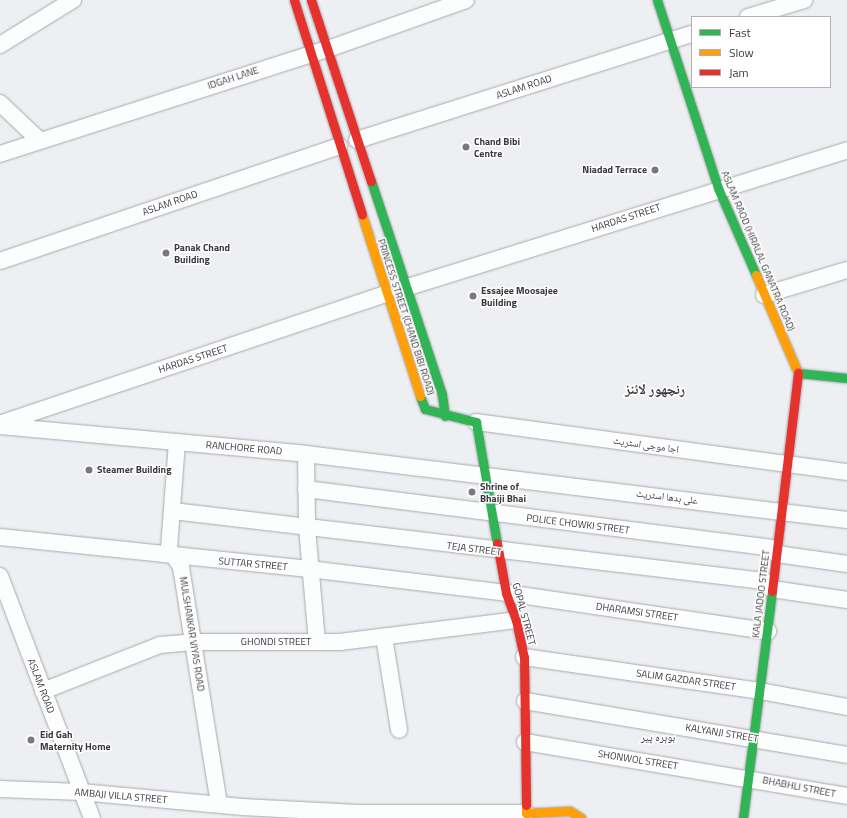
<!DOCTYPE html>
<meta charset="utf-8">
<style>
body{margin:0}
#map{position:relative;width:847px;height:818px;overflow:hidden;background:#eeeff3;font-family:"Titillium Web","Noto Naskh Arabic",sans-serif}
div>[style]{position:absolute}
.roads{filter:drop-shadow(0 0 1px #a9a9ac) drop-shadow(0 0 1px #a9a9ac)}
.street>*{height:16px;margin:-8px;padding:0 8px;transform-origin:8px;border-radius:8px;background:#fcfdfd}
.fast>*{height:9px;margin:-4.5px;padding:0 4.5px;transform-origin:4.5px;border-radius:4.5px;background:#30b455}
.slow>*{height:9px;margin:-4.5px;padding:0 4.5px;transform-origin:4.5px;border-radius:4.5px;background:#ff9f0a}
.jam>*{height:9px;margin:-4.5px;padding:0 4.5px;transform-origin:4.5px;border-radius:4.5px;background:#e5322d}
.dots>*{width:11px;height:11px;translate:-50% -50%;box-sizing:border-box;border:2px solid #fff;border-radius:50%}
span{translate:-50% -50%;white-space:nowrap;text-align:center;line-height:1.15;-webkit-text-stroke:3px #fff;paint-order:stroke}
.street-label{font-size:10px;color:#3a3a3d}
.poi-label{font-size:10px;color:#3a3a3d;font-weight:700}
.left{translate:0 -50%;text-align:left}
.right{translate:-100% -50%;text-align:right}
.neighbourhood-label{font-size:11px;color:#3a3a3d}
.district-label{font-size:14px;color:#3a3a3d;font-weight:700}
.legend{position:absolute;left:691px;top:16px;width:140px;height:72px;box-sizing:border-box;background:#fff;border:1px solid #b0b0b1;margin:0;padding:5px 7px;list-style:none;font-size:12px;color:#3a3a3d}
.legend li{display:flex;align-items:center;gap:8px;height:20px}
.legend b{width:20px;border:1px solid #b0b0b1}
</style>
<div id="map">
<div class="roads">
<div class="street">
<i style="left:748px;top:17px;width:59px;rotate:-16.9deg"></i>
<i style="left:0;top:45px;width:86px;rotate:-31.7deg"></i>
<i style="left:0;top:103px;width:54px;rotate:43.5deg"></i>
<i style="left:357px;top:140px;width:351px;rotate:-17.6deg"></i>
<i style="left:0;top:154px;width:344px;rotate:-17.8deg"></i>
<i style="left:328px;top:49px;width:146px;rotate:-19.5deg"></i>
<i style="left:0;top:261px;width:358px;rotate:-18.7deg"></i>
<i style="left:405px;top:288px;width:463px;rotate:-17.3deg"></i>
<i style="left:764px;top:295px;width:87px;rotate:-16.8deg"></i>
<i style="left:476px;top:422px;width:374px;rotate:7.7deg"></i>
<i style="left:2px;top:423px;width:405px;rotate:-18.6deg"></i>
<i style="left:0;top:426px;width:307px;rotate:5.2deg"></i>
<i style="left:306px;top:454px;width:545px;rotate:6.96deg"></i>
<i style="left:177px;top:442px;width:107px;rotate:94.3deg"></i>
<i style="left:169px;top:549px;width:22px;rotate:56deg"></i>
<i style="left:181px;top:567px;width:240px;rotate:80.9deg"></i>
<i style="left:306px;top:454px;width:74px;rotate:89.2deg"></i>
<i style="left:307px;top:528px;width:114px;rotate:85deg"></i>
<i style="left:306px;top:489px;width:468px;rotate:7.2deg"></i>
<i style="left:770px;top:548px;width:9px;rotate:41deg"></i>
<i style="left:777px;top:554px;width:71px;rotate:8.1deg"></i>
<i style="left:173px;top:511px;width:595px;rotate:6.75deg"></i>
<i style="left:764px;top:581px;width:11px;rotate:45deg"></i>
<i style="left:772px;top:589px;width:76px;rotate:8.3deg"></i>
<i style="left:0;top:537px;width:311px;rotate:5.9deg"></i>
<i style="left:309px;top:569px;width:198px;rotate:6.9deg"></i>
<i style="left:506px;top:593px;width:265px;rotate:8.3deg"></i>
<i style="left:0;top:576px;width:259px;rotate:69.2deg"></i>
<i style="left:384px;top:637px;width:94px;rotate:80.8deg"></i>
<i style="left:524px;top:657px;width:238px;rotate:8.2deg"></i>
<i style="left:760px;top:691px;width:88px;rotate:10.4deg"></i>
<i style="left:43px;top:691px;width:126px;rotate:-21.5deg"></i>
<i style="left:160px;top:645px;width:33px;rotate:-5deg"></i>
<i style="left:193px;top:642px;width:147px"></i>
<i style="left:340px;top:642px;width:177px;rotate:-7.1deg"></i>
<i style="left:525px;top:701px;width:326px;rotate:9.5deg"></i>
<i style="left:525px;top:742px;width:326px;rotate:9.5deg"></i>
<i style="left:0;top:789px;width:81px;rotate:2.1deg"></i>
<i style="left:81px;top:792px;width:162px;rotate:5.3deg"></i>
<i style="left:242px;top:807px;width:116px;rotate:3deg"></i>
<i style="left:358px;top:813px;width:168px"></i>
</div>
<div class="fast">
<i style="left:657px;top:0;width:198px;rotate:72deg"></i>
<i style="left:718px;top:188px;width:95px;rotate:66.4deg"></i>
<i style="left:371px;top:181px;width:225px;rotate:71.6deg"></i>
<i style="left:442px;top:395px;width:21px;rotate:82deg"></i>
<i style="left:798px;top:373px;width:49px;rotate:5.8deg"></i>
<i style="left:420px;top:396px;width:14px;rotate:69deg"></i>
<i style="left:425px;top:409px;width:53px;rotate:14.3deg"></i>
<i style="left:476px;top:422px;width:123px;rotate:80.2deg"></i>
<i style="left:743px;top:818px;width:229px;rotate:-82.7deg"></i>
</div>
<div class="slow">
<i style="left:362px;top:215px;width:190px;rotate:72.2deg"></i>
<i style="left:756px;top:275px;width:107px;rotate:66.8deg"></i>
<i style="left:526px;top:805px;width:8px;rotate:90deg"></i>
<i style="left:526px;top:813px;width:44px;rotate:-2.6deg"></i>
<i style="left:570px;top:811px;width:13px;rotate:32deg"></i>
</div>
<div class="jam">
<i style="left:294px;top:0;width:225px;rotate:72.4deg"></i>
<i style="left:311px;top:0;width:191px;rotate:71.7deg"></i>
<i style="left:497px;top:543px;width:51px;rotate:79.8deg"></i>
<i style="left:506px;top:593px;width:29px;rotate:70deg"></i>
<i style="left:516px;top:620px;width:38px;rotate:78deg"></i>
<i style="left:524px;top:657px;width:148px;rotate:89.2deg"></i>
<i style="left:772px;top:591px;width:220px;rotate:-83.2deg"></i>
</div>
</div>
<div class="dots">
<i style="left:466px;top:147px;background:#79797d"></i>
<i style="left:655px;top:170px;background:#79797d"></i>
<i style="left:166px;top:253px;background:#79797d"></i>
<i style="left:473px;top:296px;background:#79797d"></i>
<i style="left:89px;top:470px;background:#79797d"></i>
<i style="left:472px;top:492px;background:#79797d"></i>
<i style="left:31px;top:740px;background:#79797d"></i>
</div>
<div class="street-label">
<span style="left:233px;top:78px;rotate:-18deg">IDGAH LANE</span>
<span style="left:524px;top:87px;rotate:-18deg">ASLAM ROAD</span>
<span style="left:170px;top:203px;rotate:-19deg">ASLAM ROAD</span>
<span style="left:626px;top:218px;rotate:-18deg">HARDAS STREET</span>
<span style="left:758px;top:251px;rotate:67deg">ASLAM RAOD (HIRALAL GANATRA ROAD)</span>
<span style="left:406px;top:317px;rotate:72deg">PRINCESS STREET (CHAND BIBI ROAD)</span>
<span style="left:193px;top:359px;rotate:-18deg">HARDAS STREET</span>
<span style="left:646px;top:445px;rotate:8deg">اجا موجی اسٹریٹ</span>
<span style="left:244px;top:448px;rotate:5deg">RANCHORE ROAD</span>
<span style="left:667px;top:497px;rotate:7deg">علی بدھا اسٹریٹ</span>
<span style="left:578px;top:524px;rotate:7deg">POLICE CHOWKI STREET</span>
<span style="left:474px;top:549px;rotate:7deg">TEJA STREET</span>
<span style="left:253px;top:564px;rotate:5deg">SUTTAR STREET</span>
<span style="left:761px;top:594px;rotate:-83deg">KALA JADOO STREET</span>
<span style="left:637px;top:612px;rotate:8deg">DHARAMSI STREET</span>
<span style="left:524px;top:614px;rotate:75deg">GOPAL STREET</span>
<span style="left:192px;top:634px;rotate:81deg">MULSHANKAR VIYAS ROAD</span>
<span style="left:276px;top:642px">GHONDI STREET</span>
<span style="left:686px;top:680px;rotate:8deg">SALIM GAZDAR STREET</span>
<span style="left:41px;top:686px;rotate:69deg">ASLAM ROAD</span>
<span style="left:722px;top:733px;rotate:9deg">KALYANJI STREET</span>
<span style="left:638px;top:760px;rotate:9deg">SHONWOL STREET</span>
<span style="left:799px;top:787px;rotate:11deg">BHABHLI STREET</span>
<span style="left:121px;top:796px;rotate:5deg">AMBAJI VILLA STREET</span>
</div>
<div class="poi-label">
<span class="left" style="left:474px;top:147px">Chand Bibi<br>Centre</span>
<span class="right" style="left:647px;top:170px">Niadad Terrace</span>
<span class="left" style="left:174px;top:253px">Panak Chand<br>Building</span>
<span class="left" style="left:481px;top:296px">Essajee Moosajee<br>Building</span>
<span class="left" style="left:97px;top:470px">Steamer Building</span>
<span class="left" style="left:480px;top:492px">Shrine of<br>Bhaiji Bhai</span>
<span class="left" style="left:40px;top:740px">Eid Gah<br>Maternity Home</span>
</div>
<div class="neighbourhood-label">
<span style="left:658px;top:737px">بوہرہ پیر</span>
</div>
<div class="district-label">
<span style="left:655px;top:389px">رنچھور لائنز</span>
</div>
<ul class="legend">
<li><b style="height:5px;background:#30b455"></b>Fast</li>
<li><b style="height:5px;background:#ff9f0a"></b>Slow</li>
<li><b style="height:5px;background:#e5322d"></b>Jam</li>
</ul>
</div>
